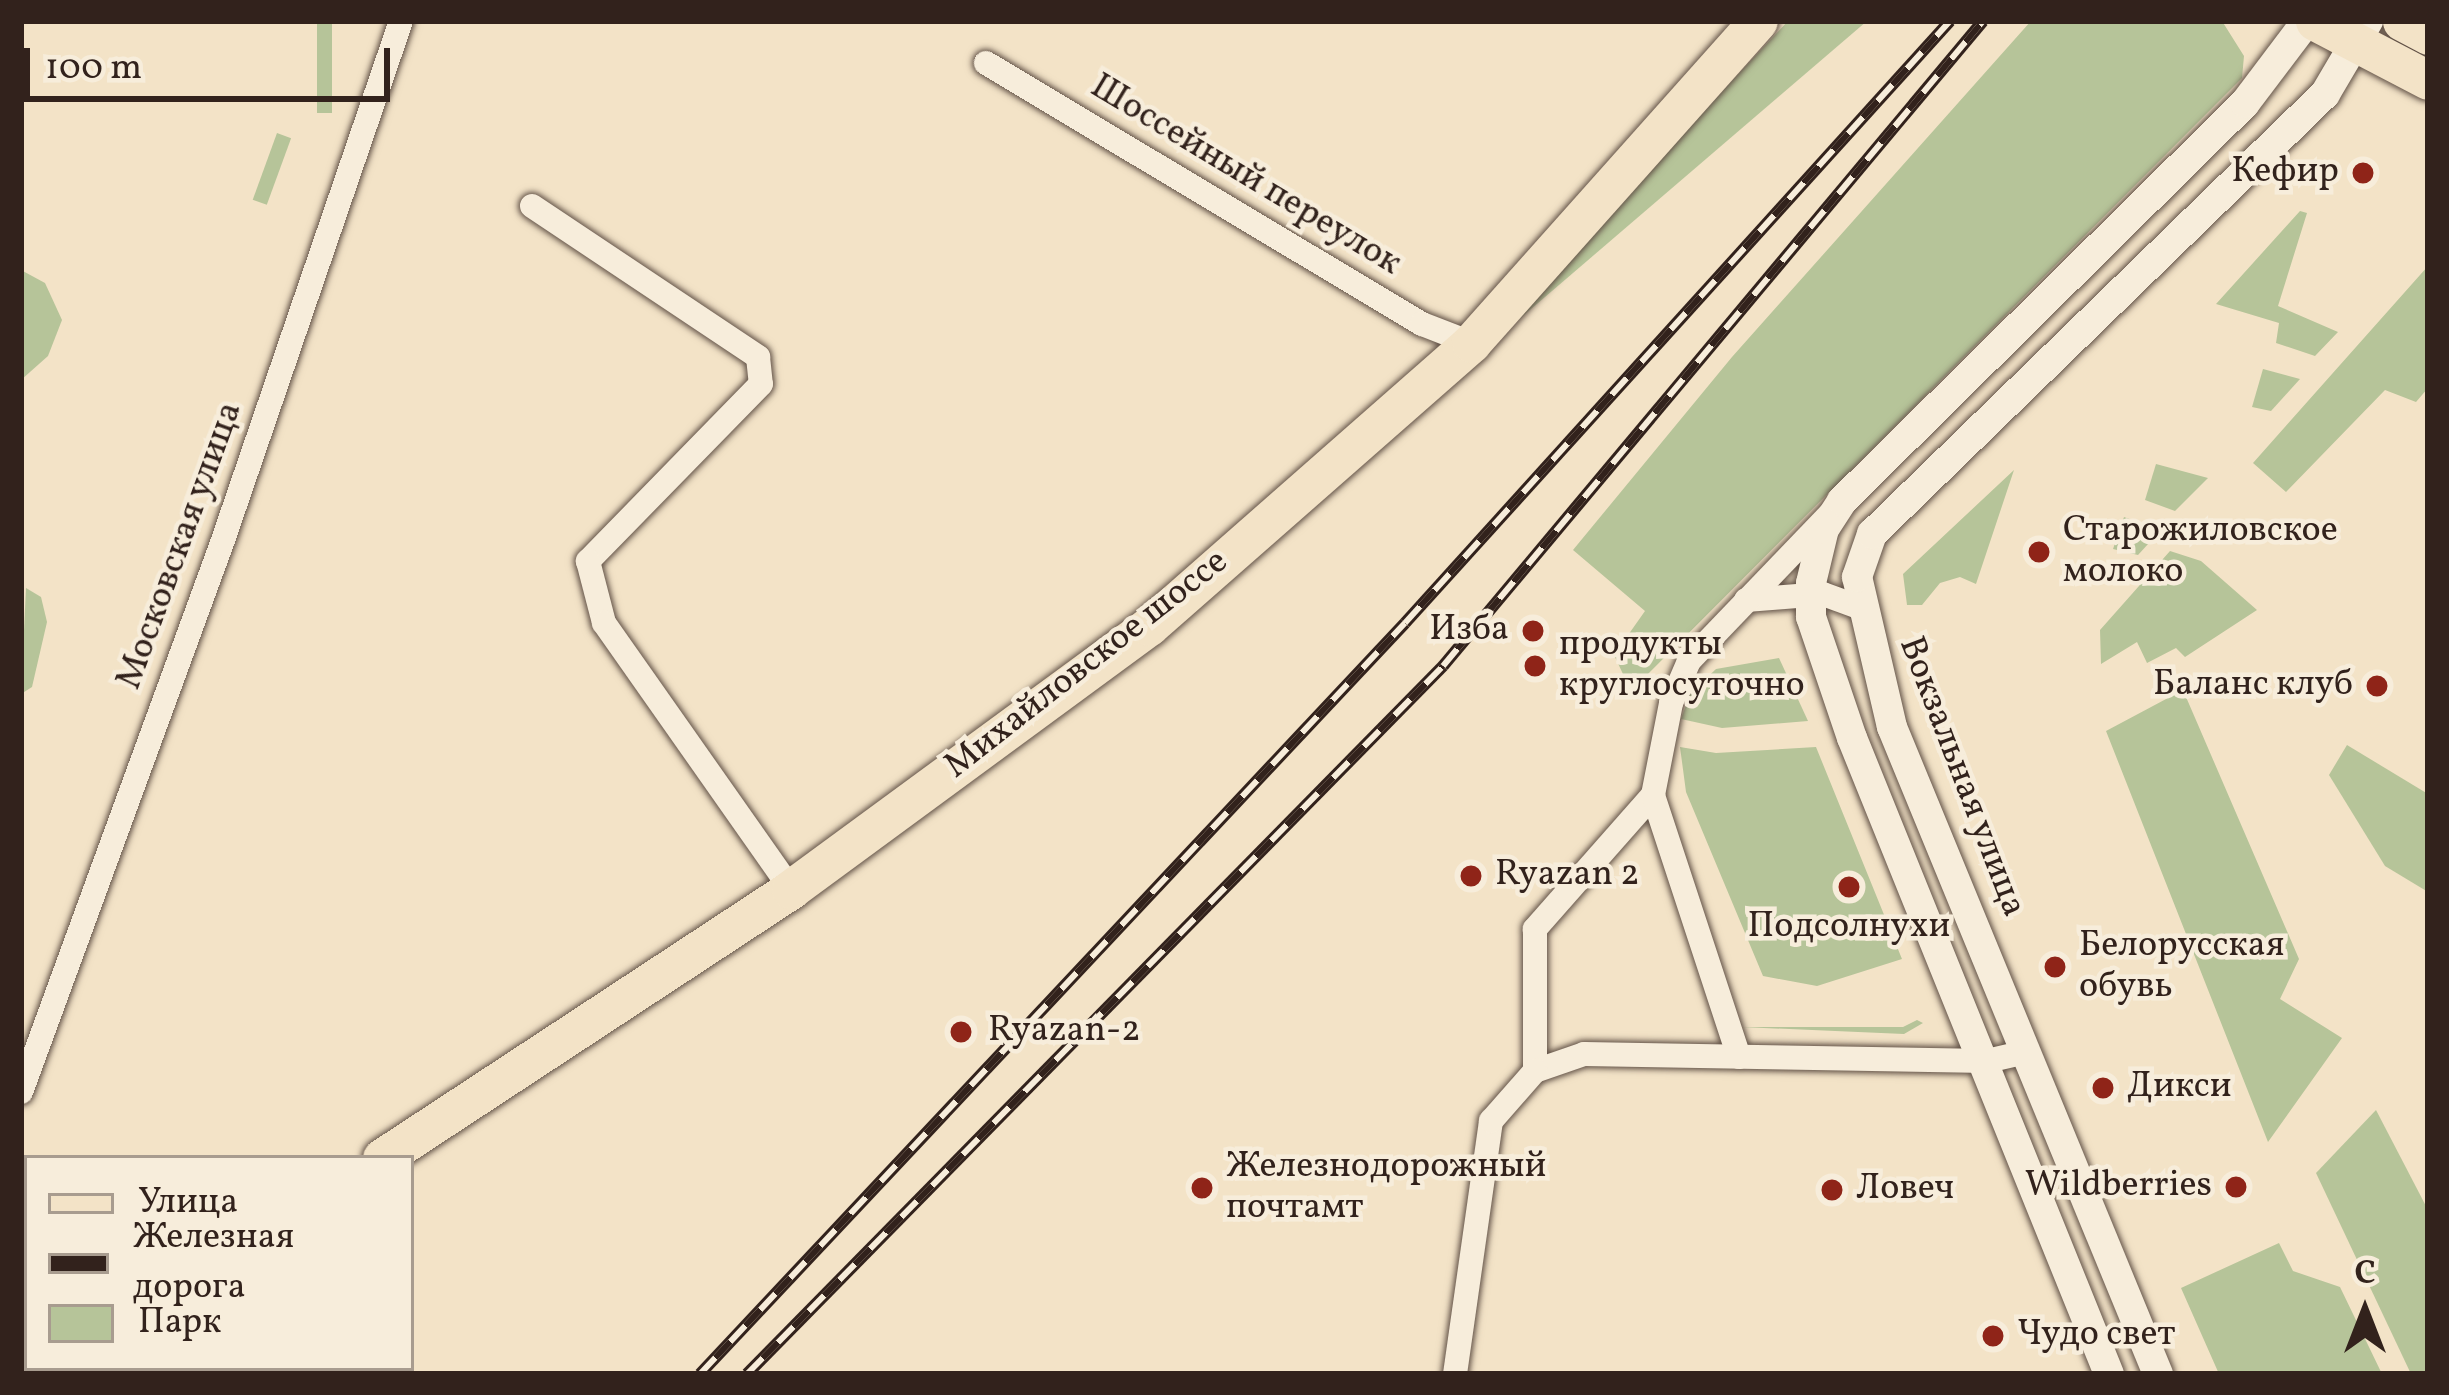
<!DOCTYPE html>
<meta charset="utf-8">
<style>
body{margin:0}
#map{position:relative;width:2449px;height:1395px;overflow:hidden;background:#f3e3c7;font-family:Vollkorn,serif}
div>[style]{position:absolute}
.green>*{inset:0;background:#b6c499;transform-origin:0 0}
.roads{filter:drop-shadow(0 0 3px #625247) drop-shadow(0 0 3px #625247)}
.minor>*{height:24px;margin:-12px;padding:0 12px;transform-origin:12px;border-radius:12px;background:#f7eddb}
.tertiary>*{height:30px;margin:-15px;padding:0 15px;transform-origin:15px;border-radius:15px;background:#f7eddb}
.primary>*{height:39px;margin:-19.5px;padding:0 19.5px;transform-origin:19.5px;border-radius:19.5px;background:#f3e3c7}
.rail>*{height:12px;margin-top:-6px;transform-origin:0;background:repeating-linear-gradient(90deg,#f7eddb 0 22px,#32221c 0 44px);box-sizing:border-box;border-block:3px solid #32221c}
.dots>*{width:33px;height:33px;translate:-50% -50%;box-sizing:border-box;border:6px solid #f7eddb;border-radius:50%}
span{translate:-50% -50%;white-space:nowrap;text-align:center;line-height:1.15;-webkit-text-stroke:9px #f7eddb;paint-order:stroke}
.poi-label{font-size:36px;color:#32221c}
.right{translate:-100% -50%;text-align:right}
.left{translate:0 -50%;text-align:left}
.street-label{font-size:36px;color:#32221c}
.frame{position:absolute;inset:0;border:24px solid #32221c;pointer-events:none}
.legend{position:absolute;left:24px;top:1155px;width:390px;height:216px;box-sizing:border-box;background:#f7eddb;border:3px solid #a89c8f;margin:0;padding:15px 21px;list-style:none;font-size:36px;color:#32221c}
.legend li{display:flex;align-items:center;gap:24px;height:60px}
.legend b{width:60px;border:3px solid #a89c8f}
.north{position:absolute;left:2305px;top:1251px;width:120px;height:120px;-webkit-text-stroke:9px #f7eddb;paint-order:stroke;rotate:0deg;font-size:33px;font-weight:700;line-height:48px;text-align:center;color:#32221c}
.north::after{content:'';display:block;margin:auto;width:42px;height:54px;background:#32221c;clip-path:polygon(50% 0,100% 100%,50% 72%,0 100%)}
.scale{position:absolute;left:24px;top:48px;width:366px;height:54px;box-sizing:border-box;border:6px solid #32221c;border-top:0;padding-left:15px;font-size:36px;line-height:42px;white-space:nowrap;color:#32221c;-webkit-text-stroke:9px #f7eddb;paint-order:stroke}
</style>
<div id="map">
<div class="green">
<i style="left:317px;top:21px;width:15px;height:92px"></i>
<i style="clip-path:polygon(1788px 21px,1867px 21px,1468px 363px)"></i>
<i style="clip-path:polygon(2031px 21px,2222px 21px,2244px 56px,2242px 78px,1631px 691px,1614px 655px,1645px 611px,1573px 550px,1732px 357px)"></i>
<i style="left:277px;top:133px;width:15px;height:71px;rotate:20deg"></i>
<i style="clip-path:polygon(2300px 211px,2307px 213px,2278px 306px,2338px 332px,2315px 356px,2276px 343px,2279px 323px,2216px 304px)"></i>
<i style="clip-path:polygon(2428px 266px,2428px 388px,2416px 402px,2385px 390px,2286px 492px,2253px 463px)"></i>
<i style="clip-path:polygon(21px 270px,45px 283px,62px 320px,48px 356px,21px 380px)"></i>
<i style="clip-path:polygon(2263px 369px,2300px 379px,2271px 411px,2252px 407px)"></i>
<i style="clip-path:polygon(2156px 464px,2208px 478px,2175px 511px,2145px 500px)"></i>
<i style="clip-path:polygon(2014px 470px,1976px 584px,1960px 577px,1940px 583px,1922px 605px,1907px 605px,1903px 574px)"></i>
<i style="clip-path:polygon(2124px 517px,2160px 531px,2138px 555px,2113px 549px)"></i>
<i style="clip-path:polygon(2170px 551px,2201px 561px,2257px 610px,2185px 657px,2176px 648px,2147px 663px,2137px 642px,2101px 664px,2100px 630px)"></i>
<i style="clip-path:polygon(26px 588px,41px 597px,47px 622px,32px 687px,21px 694px)"></i>
<i style="clip-path:polygon(1779px 658px,1808px 721px,1722px 728px,1681px 719px,1690px 694px,1716px 669px)"></i>
<i style="clip-path:polygon(2183px 690px,2299px 959px,2280px 999px,2342px 1038px,2268px 1142px,2106px 731px)"></i>
<i style="clip-path:polygon(2347px 745px,2428px 794px,2428px 892px,2385px 866px,2329px 775px)"></i>
<i style="clip-path:polygon(1680px 747px,1716px 753px,1816px 747px,1902px 959px,1817px 986px,1763px 976px,1686px 792px)"></i>
<i style="clip-path:polygon(1917px 1020px,1923px 1023px,1904px 1034px,1742px 1027px,1903px 1027px)"></i>
<i style="clip-path:polygon(2376px 1110px,2428px 1210px,2428px 1374px,2411px 1374px,2316px 1173px)"></i>
<i style="clip-path:polygon(2279px 1243px,2293px 1271px,2340px 1287px,2382px 1374px,2219px 1374px,2181px 1288px)"></i>
</div>
<div class="roads">
<div class="minor">
<i style="left:986px;top:63px;width:508px;rotate:30.91deg"></i>
<i style="left:1422px;top:324px;width:53px;rotate:21.2deg"></i>
<i style="left:532px;top:206px;width:272px;rotate:33.7deg"></i>
<i style="left:758px;top:357px;width:27px;rotate:84deg"></i>
<i style="left:761px;top:384px;width:248px;rotate:134.3deg"></i>
<i style="left:588px;top:561px;width:64px;rotate:75.5deg"></i>
<i style="left:604px;top:623px;width:325px;rotate:54.9deg"></i>
<i style="left:1746px;top:600px;width:77px;rotate:-4.5deg"></i>
<i style="left:1823px;top:594px;width:37px;rotate:20deg"></i>
<i style="left:1653px;top:795px;width:179px;rotate:131.4deg"></i>
<i style="left:1535px;top:929px;width:142px;rotate:90deg"></i>
<i style="left:1535px;top:1071px;width:52px;rotate:-19.1deg"></i>
<i style="left:1584px;top:1054px;width:403px;rotate:1deg"></i>
<i style="left:1987px;top:1061px;width:40px;rotate:-13deg"></i>
<i style="left:1739px;top:1057px;width:276px;rotate:-108.2deg"></i>
<i style="left:1653px;top:795px;width:94px;rotate:-78.9deg"></i>
<i style="left:1671px;top:703px;width:46px;rotate:-66.8deg"></i>
<i style="left:1689px;top:661px;width:201px;rotate:-46.2deg"></i>
<i style="left:21px;top:1092px;width:585px;rotate:-69.89deg"></i>
<i style="left:222px;top:543px;width:552px;rotate:-71.07deg"></i>
<i style="left:1455px;top:1374px;width:256px;rotate:-81.9deg"></i>
<i style="left:1491px;top:1121px;width:67px;rotate:-48.7deg"></i>
</div>
<div class="tertiary">
<i style="left:2109px;top:1374px;width:686px;rotate:-112deg"></i>
<i style="left:1852px;top:738px;width:128px;rotate:-108.7deg"></i>
<i style="left:1811px;top:617px;width:34px;rotate:-90deg"></i>
<i style="left:1811px;top:583px;width:56px;rotate:-76.5deg"></i>
<i style="left:1824px;top:529px;width:33px;rotate:-57deg"></i>
<i style="left:1842px;top:501px;width:566px;rotate:-44.64deg"></i>
<i style="left:2245px;top:103px;width:103px;rotate:-52.9deg"></i>
<i style="left:2158px;top:1374px;width:700px;rotate:-112.35deg"></i>
<i style="left:1892px;top:727px;width:154px;rotate:-103.1deg"></i>
<i style="left:1857px;top:577px;width:46px;rotate:-70.8deg"></i>
<i style="left:1872px;top:534px;width:632px;rotate:-44.17deg"></i>
<i style="left:2325px;top:94px;width:85px;rotate:-59.5deg"></i>
</div>
<div class="primary">
<i style="left:2315px;top:21px;width:127px;rotate:27.6deg"></i>
<i style="left:2402px;top:21px;width:30px;rotate:28deg"></i>
<i style="left:382px;top:1158px;width:490px;rotate:-33.3deg"></i>
<i style="left:791px;top:889px;width:444px;rotate:-36.3deg"></i>
<i style="left:1149px;top:626px;width:429px;rotate:-41.3deg"></i>
<i style="left:1471px;top:343px;width:431px;rotate:-48.3deg"></i>
<i style="left:53px;top:1374px;width:12px;rotate:-31deg"></i>
</div>
</div>
<div class="rail">
<i style="left:700px;top:1374px;width:1030px;rotate:-46.81deg"></i>
<i style="left:1405px;top:623px;width:812px;rotate:-47.84deg"></i>
<i style="left:747px;top:1374px;width:993px;rotate:-45.49deg"></i>
<i style="left:1443px;top:666px;width:841px;rotate:-50.06deg"></i>
</div>
<div class="dots">
<i style="left:2363px;top:173px;background:#8f2418"></i>
<i style="left:2039px;top:552px;background:#8f2418"></i>
<i style="left:1533px;top:631px;background:#8f2418"></i>
<i style="left:1535px;top:666px;background:#8f2418"></i>
<i style="left:2377px;top:686px;background:#8f2418"></i>
<i style="left:1471px;top:876px;background:#8f2418"></i>
<i style="left:1849px;top:887px;background:#8f2418"></i>
<i style="left:2055px;top:967px;background:#8f2418"></i>
<i style="left:961px;top:1032px;background:#8f2418"></i>
<i style="left:2103px;top:1088px;background:#8f2418"></i>
<i style="left:2236px;top:1187px;background:#8f2418"></i>
<i style="left:1202px;top:1188px;background:#8f2418"></i>
<i style="left:1832px;top:1190px;background:#8f2418"></i>
<i style="left:1993px;top:1336px;background:#8f2418"></i>
</div>
<div class="poi-label">
<span class="right" style="left:2339px;top:173px">Кефир</span>
<span class="left" style="left:2063px;top:552px">Старожиловское<br>молоко</span>
<span class="right" style="left:1509px;top:631px">Изба</span>
<span class="left" style="left:1559px;top:666px">продукты<br>круглосуточно</span>
<span class="right" style="left:2353px;top:686px">Баланс клуб</span>
<span class="left" style="left:1495px;top:876px">Ryazan 2</span>
<span style="left:1849px;top:928px">Подсолнухи</span>
<span class="left" style="left:2079px;top:967px">Белорусская<br>обувь</span>
<span class="left" style="left:988px;top:1032px">Ryazan-2</span>
<span class="left" style="left:2127px;top:1088px">Дикси</span>
<span class="left" style="left:1226px;top:1188px">Железнодорожный<br>почтамт</span>
<span class="right" style="left:2212px;top:1187px">Wildberries</span>
<span class="left" style="left:1856px;top:1190px">Ловеч</span>
<span class="left" style="left:2017px;top:1336px">Чудо свет</span>
</div>
<div class="street-label">
<span style="left:1245px;top:176px;rotate:31deg">Шоссейный переулок</span>
<span style="left:181px;top:546px;rotate:-70deg">Московская улица</span>
<span style="left:1087px;top:665px;rotate:-38deg">Михайловское шоссе</span>
<span style="left:1961px;top:777px;rotate:69deg">Вокзальная улица</span>
</div>
<div class="frame"></div>
<ul class="legend">
<li><b style="height:15px;background:#f3e3c7"></b>Улица</li>
<li><b style="height:15px;background:#32221c"></b>Железная дорога</li>
<li><b style="height:33px;background:#b6c499"></b>Парк</li>
</ul>
<div class="north">С</div>
<div class="scale">100 m</div>
</div>
